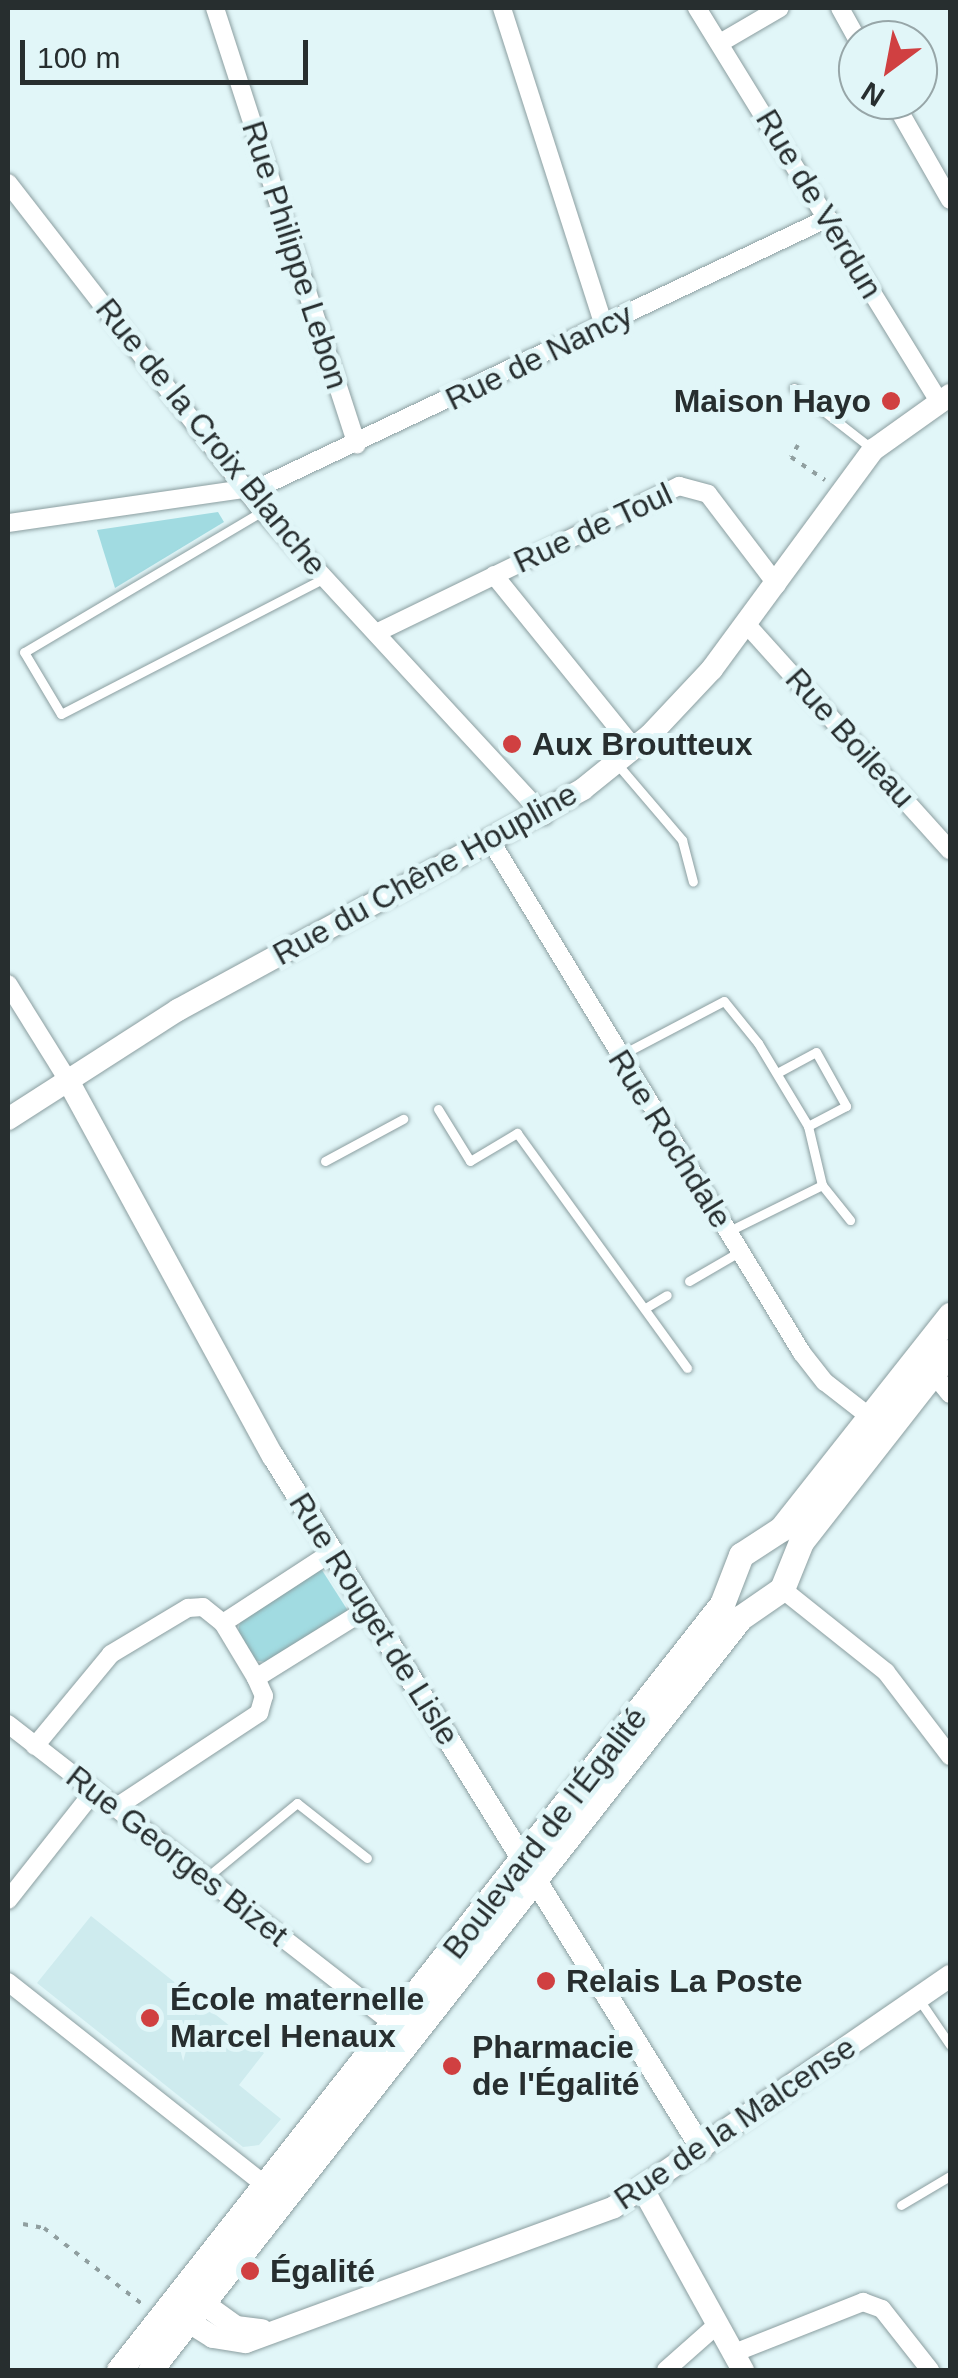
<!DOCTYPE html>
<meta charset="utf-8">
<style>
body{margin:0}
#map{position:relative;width:958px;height:2378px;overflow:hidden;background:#e1f6f8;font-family:Helvetica,sans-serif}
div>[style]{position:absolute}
.built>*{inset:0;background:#ceebee}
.green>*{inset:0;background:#a1dbe1}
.path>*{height:4px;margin-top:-2px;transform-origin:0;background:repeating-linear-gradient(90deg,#909fa0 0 5px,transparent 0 13px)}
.roads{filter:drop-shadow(0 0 2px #8b9ea0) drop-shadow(0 0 2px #8b9ea0)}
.service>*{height:9px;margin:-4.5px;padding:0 4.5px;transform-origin:4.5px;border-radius:4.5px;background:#fff}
.minor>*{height:18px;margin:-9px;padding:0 9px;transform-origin:9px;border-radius:9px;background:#fff}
.tertiary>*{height:22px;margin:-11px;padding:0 11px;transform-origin:11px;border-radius:11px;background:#fff}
.secondary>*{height:25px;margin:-12.5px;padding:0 12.5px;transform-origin:12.5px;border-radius:12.5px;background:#fff}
.dots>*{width:28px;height:28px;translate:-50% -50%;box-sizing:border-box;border:5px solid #e1f6f8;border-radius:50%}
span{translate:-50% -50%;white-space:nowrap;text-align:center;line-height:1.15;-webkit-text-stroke:10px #e1f6f8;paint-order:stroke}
.street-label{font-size:32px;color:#272e2f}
.poi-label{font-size:32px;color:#272e2f;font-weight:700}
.right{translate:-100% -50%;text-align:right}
.left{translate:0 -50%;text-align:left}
.frame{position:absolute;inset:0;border:10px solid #272e2f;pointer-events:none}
.north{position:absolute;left:838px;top:20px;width:100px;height:100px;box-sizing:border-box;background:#e1f6f8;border:2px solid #97a6a8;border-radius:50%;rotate:212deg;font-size:28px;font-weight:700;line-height:40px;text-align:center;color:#272e2f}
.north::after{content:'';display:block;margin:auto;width:35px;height:45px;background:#d04041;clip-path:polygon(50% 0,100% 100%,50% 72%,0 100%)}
.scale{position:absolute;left:20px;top:40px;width:288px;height:45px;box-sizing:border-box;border:5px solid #272e2f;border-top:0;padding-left:12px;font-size:30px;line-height:35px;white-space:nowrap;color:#272e2f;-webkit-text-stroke:8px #e1f6f8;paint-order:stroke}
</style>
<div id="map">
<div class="built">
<i style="clip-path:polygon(91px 1916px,264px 2053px,239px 2085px,281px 2119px,259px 2145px,243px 2147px,37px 1983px)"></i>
</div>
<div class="green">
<i style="clip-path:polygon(218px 512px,224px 522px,115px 588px,97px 530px)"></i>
<i style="clip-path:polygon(320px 1567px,350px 1614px,271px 1663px,252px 1660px,237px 1637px,241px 1617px)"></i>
</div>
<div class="path">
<i style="left:798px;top:445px;width:14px;rotate:120deg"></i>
<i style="left:791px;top:457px;width:41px;rotate:34.1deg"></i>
<i style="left:23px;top:2224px;width:21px;rotate:11deg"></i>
<i style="left:44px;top:2228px;width:124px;rotate:37.8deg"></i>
</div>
<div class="roads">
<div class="service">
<i style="left:794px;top:388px;width:98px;rotate:37.9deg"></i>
<i style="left:261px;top:512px;width:275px;rotate:149.4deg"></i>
<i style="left:24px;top:652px;width:72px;rotate:59.2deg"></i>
<i style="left:61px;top:714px;width:297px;rotate:-27.3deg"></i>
<i style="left:618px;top:765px;width:99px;rotate:49.5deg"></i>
<i style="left:682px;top:840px;width:43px;rotate:75.3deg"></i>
<i style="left:621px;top:1055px;width:116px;rotate:-27.7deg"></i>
<i style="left:724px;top:1001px;width:54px;rotate:51deg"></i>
<i style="left:758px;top:1043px;width:97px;rotate:58.9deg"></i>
<i style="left:808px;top:1126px;width:61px;rotate:76.7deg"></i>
<i style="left:822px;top:1185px;width:45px;rotate:51.3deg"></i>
<i style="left:777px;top:1073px;width:44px;rotate:-28.3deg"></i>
<i style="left:816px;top:1052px;width:62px;rotate:60.9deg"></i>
<i style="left:846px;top:1106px;width:43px;rotate:152.2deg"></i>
<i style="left:438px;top:1109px;width:61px;rotate:58.4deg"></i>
<i style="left:470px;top:1161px;width:55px;rotate:-30.8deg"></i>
<i style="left:517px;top:1133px;width:290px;rotate:54.1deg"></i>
<i style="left:325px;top:1161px;width:89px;rotate:-28.3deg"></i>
<i style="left:729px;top:1231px;width:104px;rotate:-26.3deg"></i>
<i style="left:689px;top:1281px;width:58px;rotate:-30.1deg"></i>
<i style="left:647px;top:1307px;width:23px;rotate:-31deg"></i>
<i style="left:206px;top:1878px;width:118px;rotate:-39.5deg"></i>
<i style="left:297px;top:1803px;width:89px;rotate:38.2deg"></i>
<i style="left:920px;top:2001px;width:53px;rotate:55.7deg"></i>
<i style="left:901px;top:2205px;width:57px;rotate:-30.6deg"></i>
</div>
<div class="minor">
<i style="left:215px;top:8px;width:459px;rotate:72deg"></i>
<i style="left:502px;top:8px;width:333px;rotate:72.2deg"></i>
<i style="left:697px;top:8px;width:462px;rotate:58.4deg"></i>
<i style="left:840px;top:8px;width:37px;rotate:61deg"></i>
<i style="left:720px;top:43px;width:69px;rotate:-30.3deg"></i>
<i style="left:893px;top:100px;width:115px;rotate:60.3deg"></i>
<i style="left:8px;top:183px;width:411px;rotate:52.2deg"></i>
<i style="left:260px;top:508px;width:419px;rotate:47.3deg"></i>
<i style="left:248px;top:493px;width:642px;rotate:-25.37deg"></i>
<i style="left:8px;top:523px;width:239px;rotate:-8.2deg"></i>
<i style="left:494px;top:575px;width:223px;rotate:51deg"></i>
<i style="left:748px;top:626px;width:302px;rotate:48deg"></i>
<i style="left:376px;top:633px;width:337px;rotate:-25.9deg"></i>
<i style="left:679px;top:486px;width:30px;rotate:15deg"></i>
<i style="left:708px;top:494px;width:114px;rotate:52.8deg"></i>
<i style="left:492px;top:843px;width:597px;rotate:58.71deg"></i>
<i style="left:802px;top:1353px;width:37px;rotate:52deg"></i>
<i style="left:825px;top:1382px;width:57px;rotate:37.9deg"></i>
<i style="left:8px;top:984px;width:110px;rotate:58.1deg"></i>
<i style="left:933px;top:1373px;width:27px;rotate:51deg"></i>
<i style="left:782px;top:1589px;width:133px;rotate:38.6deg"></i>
<i style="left:886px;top:1672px;width:106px;rotate:52.7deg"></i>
<i style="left:223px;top:1623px;width:64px;rotate:59deg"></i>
<i style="left:8px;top:1724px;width:489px;rotate:37.9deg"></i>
<i style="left:35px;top:1746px;width:119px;rotate:-50.4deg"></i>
<i style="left:111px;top:1654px;width:90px;rotate:-30.9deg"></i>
<i style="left:188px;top:1608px;width:15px;rotate:-4deg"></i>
<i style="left:203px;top:1607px;width:26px;rotate:39deg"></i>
<i style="left:223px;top:1623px;width:130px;rotate:-33.1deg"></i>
<i style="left:115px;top:1808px;width:173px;rotate:-33.4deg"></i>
<i style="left:259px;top:1713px;width:18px;rotate:-74deg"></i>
<i style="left:264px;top:1696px;width:20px;rotate:-114deg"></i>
<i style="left:256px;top:1678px;width:131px;rotate:-31.9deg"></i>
<i style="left:8px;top:1900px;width:139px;rotate:-51.7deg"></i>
<i style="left:8px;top:1982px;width:339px;rotate:38.3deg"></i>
<i style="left:734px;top:2353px;width:139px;rotate:-21.6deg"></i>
<i style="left:863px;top:2302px;width:20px;rotate:20deg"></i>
<i style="left:882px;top:2309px;width:78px;rotate:51.8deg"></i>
<i style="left:666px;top:2370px;width:69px;rotate:-41.5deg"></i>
</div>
<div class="tertiary">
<i style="left:66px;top:1077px;width:432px;rotate:61.4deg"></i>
<i style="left:273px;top:1456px;width:815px;rotate:58.24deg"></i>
<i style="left:8px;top:1119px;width:202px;rotate:-32.7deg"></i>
<i style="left:178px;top:1010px;width:461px;rotate:-28.6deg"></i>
<i style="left:583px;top:789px;width:86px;rotate:-38.9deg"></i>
<i style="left:650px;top:735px;width:91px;rotate:-46.8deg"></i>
<i style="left:712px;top:669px;width:272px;rotate:-53.7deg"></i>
<i style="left:873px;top:450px;width:95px;rotate:-35.5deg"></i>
<i style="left:644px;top:2191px;width:205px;rotate:61.1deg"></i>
<i style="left:190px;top:2294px;width:57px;rotate:35.7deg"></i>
<i style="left:236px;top:2327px;width:26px;rotate:7deg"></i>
<i style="left:173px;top:2312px;width:47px;rotate:32deg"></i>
<i style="left:213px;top:2337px;width:33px;rotate:9deg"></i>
<i style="left:246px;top:2342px;width:392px;rotate:-20.1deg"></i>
<i style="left:614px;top:2207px;width:408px;rotate:-34.5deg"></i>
</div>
<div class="secondary">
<i style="left:119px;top:2370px;width:975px;rotate:-51.79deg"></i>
<i style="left:722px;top:1604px;width:53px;rotate:-68.8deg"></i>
<i style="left:741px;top:1555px;width:48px;rotate:-33deg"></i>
<i style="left:781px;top:1529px;width:273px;rotate:-51.7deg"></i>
<i style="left:150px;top:2370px;width:956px;rotate:-51.88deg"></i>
<i style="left:740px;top:1618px;width:51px;rotate:-34.6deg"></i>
<i style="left:782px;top:1589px;width:51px;rotate:-68deg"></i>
<i style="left:801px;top:1542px;width:242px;rotate:-52deg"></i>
</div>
</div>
<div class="dots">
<i style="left:891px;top:401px;background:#d04041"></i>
<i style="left:512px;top:744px;background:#d04041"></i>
<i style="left:546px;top:1981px;background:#d04041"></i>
<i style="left:150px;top:2018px;background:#d04041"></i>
<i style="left:452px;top:2066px;background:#d04041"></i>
<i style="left:250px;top:2271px;background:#d04041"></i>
</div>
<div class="street-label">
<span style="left:819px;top:204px;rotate:59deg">Rue de Verdun</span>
<span style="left:295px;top:255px;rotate:72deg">Rue Philippe Lebon</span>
<span style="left:539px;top:357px;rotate:-26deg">Rue de Nancy</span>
<span style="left:211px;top:437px;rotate:51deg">Rue de la Croix Blanche</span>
<span style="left:593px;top:528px;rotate:-25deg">Rue de Toul</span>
<span style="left:850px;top:738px;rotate:48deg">Rue Boileau</span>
<span style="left:425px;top:874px;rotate:-29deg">Rue du Chêne Houpline</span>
<span style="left:670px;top:1139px;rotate:58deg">Rue Rochdale</span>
<span style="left:374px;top:1619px;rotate:58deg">Rue Rouget de Lisle</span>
<span style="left:545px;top:1833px;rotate:-52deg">Boulevard de l'Égalité</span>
<span style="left:177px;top:1856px;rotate:38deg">Rue Georges Bizet</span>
<span style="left:735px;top:2123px;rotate:-34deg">Rue de la Malcense</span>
</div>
<div class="poi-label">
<span class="right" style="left:871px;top:401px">Maison Hayo</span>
<span class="left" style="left:532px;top:744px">Aux Broutteux</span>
<span class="left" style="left:566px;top:1981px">Relais La Poste</span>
<span class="left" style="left:170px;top:2018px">École maternelle<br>Marcel Henaux</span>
<span class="left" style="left:472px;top:2066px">Pharmacie<br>de l'Égalité</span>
<span class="left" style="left:270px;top:2271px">Égalité</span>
</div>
<div class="frame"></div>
<div class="north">N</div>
<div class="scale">100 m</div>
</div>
